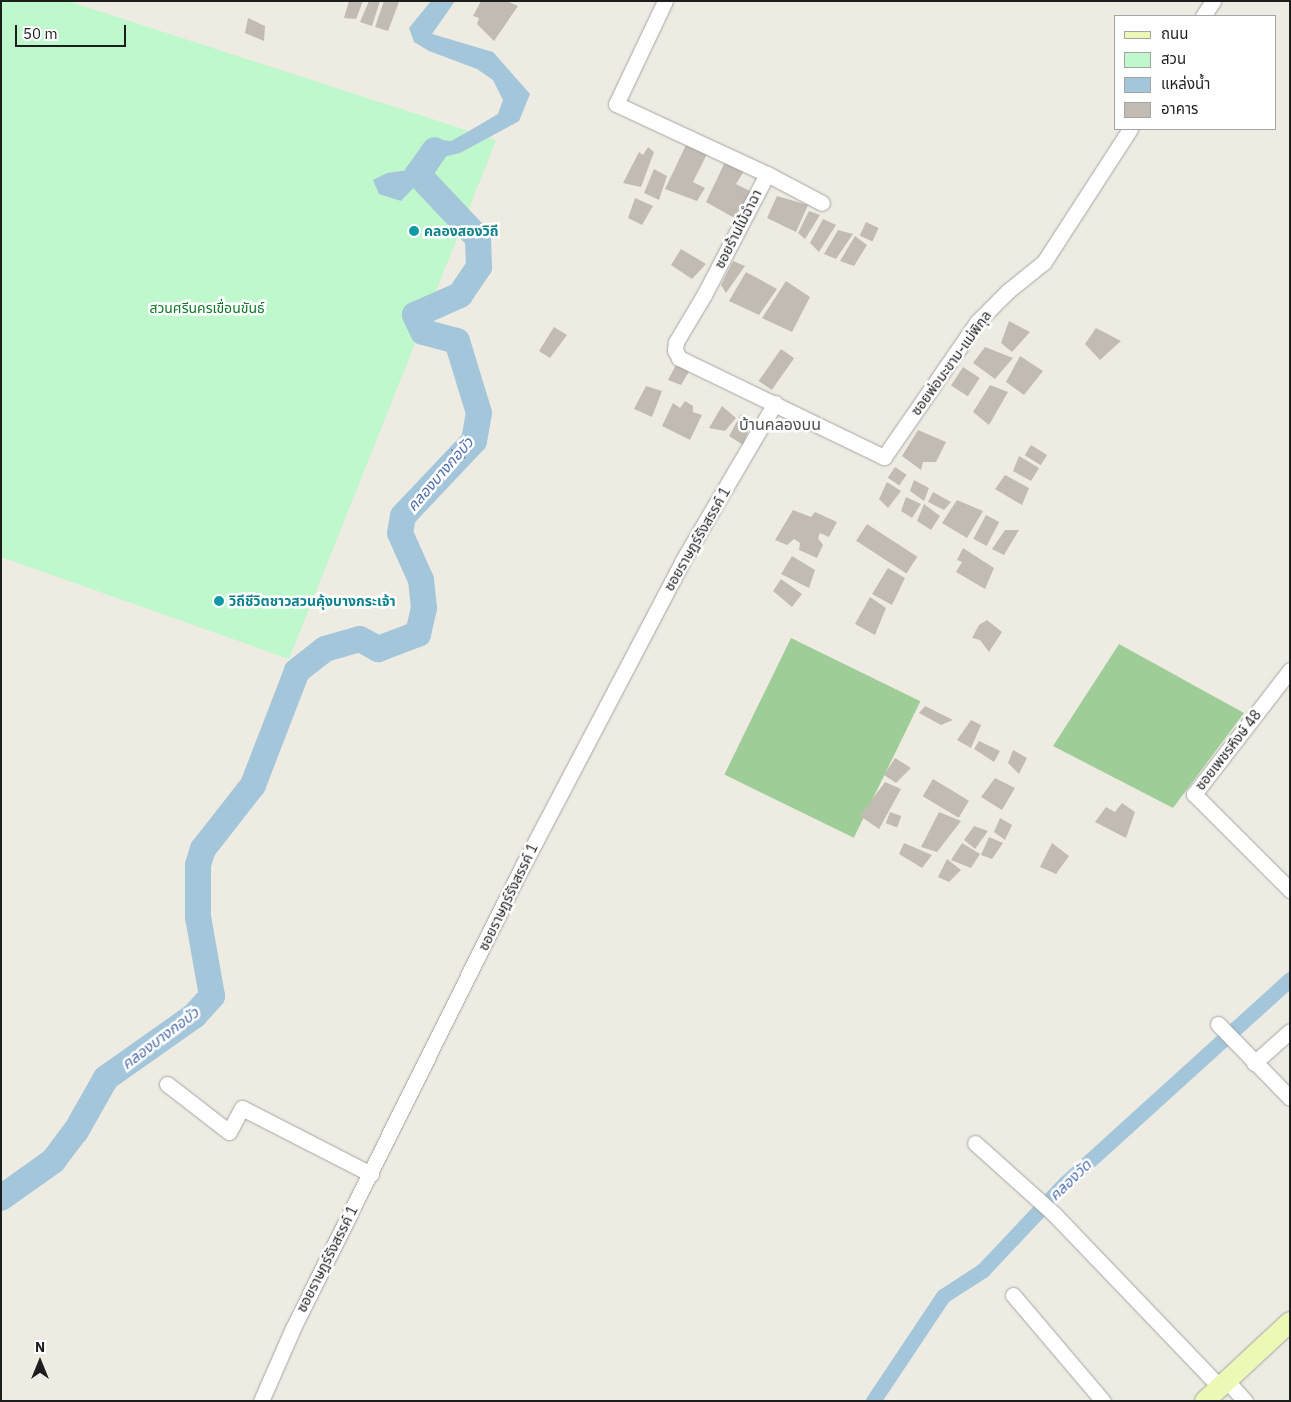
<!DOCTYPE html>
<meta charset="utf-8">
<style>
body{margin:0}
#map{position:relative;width:1291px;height:1402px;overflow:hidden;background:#eeece2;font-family:"IBM Plex Sans","Noto Sans Thai",sans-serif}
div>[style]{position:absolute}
.forest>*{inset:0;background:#9fcd97;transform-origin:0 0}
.park>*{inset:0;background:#bff8cc}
.water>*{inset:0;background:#a3c6db}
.canal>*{height:15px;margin:-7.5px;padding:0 7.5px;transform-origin:7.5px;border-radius:7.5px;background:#a3c6db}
.river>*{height:26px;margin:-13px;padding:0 13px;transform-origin:13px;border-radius:13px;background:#a3c6db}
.ferry>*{height:1px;margin-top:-0.5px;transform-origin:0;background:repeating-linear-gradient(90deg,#4b6caa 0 6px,transparent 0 11px)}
.building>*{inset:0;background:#c2bbb2;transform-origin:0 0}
.roads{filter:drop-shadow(0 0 1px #a4a4a4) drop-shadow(0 0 1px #a4a4a4)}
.street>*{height:15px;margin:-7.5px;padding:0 7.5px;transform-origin:7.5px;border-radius:7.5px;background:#fff}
.secondary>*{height:20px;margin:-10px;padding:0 10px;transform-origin:10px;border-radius:10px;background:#ebf8b6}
.dots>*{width:14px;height:14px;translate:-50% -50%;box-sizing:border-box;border:2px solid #fff;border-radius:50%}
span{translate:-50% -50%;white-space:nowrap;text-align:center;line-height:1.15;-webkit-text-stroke:5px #fff;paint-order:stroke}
.street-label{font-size:14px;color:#1d1d1d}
.culture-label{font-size:14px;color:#0d838f;font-weight:700}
.left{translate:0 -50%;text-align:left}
.park-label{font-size:14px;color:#0d7926}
.water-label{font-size:15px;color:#4b6caa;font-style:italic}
.quarter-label{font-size:16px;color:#505050}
.frame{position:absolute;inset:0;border:2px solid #1d1d1d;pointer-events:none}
.legend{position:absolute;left:1114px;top:15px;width:162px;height:115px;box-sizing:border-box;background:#fff;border:1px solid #a5a5a5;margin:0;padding:6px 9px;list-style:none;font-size:15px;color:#1d1d1d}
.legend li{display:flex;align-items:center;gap:10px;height:25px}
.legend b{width:25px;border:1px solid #a5a5a5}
.north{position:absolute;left:15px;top:1337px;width:50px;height:50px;-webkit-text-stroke:4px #fff;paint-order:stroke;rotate:0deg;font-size:14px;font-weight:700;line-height:20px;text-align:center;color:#1d1d1d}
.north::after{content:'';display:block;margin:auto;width:18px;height:22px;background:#1d1d1d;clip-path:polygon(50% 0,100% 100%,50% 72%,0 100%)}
.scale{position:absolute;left:15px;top:25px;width:111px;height:22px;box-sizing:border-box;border:2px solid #1d1d1d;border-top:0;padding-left:6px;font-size:15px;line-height:18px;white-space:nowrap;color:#1d1d1d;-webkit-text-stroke:4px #fff;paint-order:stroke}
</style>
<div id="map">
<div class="forest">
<i style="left:791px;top:638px;width:144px;height:152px;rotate:26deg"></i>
<i style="clip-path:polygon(1119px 644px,1244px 713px,1173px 808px,1053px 746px)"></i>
</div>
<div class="park">
<i style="clip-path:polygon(1px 1px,68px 1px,469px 131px,451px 141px,435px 139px,416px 169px,387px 173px,379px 194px,401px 201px,443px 157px,460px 153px,489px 137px,496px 141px,289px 659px,1px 557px)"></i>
</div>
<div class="water">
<i style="clip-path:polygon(431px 1px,455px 1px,432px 34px,493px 52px,530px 94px,519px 121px,460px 153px,443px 157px,401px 201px,379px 194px,373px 180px,387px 173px,416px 169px,435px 139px,451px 141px,469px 131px,498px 114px,503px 100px,493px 80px,477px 69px,429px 51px,414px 42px,409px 28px)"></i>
</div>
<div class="canal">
<i style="left:873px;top:1401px;width:126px;rotate:-56.3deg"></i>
<i style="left:943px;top:1296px;width:48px;rotate:-33deg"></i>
<i style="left:983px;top:1270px;width:120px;rotate:-46.7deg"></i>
<i style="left:1065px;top:1183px;width:304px;rotate:-42.2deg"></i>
</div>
<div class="river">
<i style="left:1px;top:1198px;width:64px;rotate:-35.4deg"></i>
<i style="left:53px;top:1161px;width:38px;rotate:-53deg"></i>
<i style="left:76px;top:1131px;width:61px;rotate:-60.5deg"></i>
<i style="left:106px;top:1078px;width:108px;rotate:-35.2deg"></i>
<i style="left:194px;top:1016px;width:27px;rotate:-48deg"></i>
<i style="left:212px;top:996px;width:80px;rotate:-100deg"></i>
<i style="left:198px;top:917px;width:52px;rotate:-90deg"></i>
<i style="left:198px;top:865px;width:17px;rotate:-73deg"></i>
<i style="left:203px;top:849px;width:81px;rotate:-52deg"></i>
<i style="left:253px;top:785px;width:122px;rotate:-68.9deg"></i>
<i style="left:297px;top:671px;width:36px;rotate:-38deg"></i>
<i style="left:325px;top:649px;width:36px;rotate:-16deg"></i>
<i style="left:360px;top:639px;width:21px;rotate:29deg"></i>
<i style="left:378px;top:649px;width:43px;rotate:-20.6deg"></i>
<i style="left:418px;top:634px;width:27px;rotate:-77deg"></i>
<i style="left:424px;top:608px;width:28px;rotate:-96deg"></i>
<i style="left:421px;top:580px;width:51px;rotate:-114.1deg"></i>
<i style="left:400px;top:533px;width:17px;rotate:-80deg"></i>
<i style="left:403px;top:516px;width:103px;rotate:-46.6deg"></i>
<i style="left:474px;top:441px;width:28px;rotate:-80deg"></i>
<i style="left:479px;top:413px;width:75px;rotate:-107deg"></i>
<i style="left:457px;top:341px;width:35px;rotate:-165deg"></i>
<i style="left:423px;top:332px;width:19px;rotate:-115deg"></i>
<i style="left:415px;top:315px;width:49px;rotate:-24deg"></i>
<i style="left:460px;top:295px;width:34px;rotate:-56deg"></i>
<i style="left:479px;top:267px;width:29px;rotate:-92deg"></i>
<i style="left:478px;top:238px;width:88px;rotate:-133.2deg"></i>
<i style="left:418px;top:174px;width:29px;rotate:-55deg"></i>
</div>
<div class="ferry">
<i style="left:451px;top:449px;width:17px;rotate:31deg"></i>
</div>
<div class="building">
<i style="clip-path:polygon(349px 1px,363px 1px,356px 19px,344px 18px)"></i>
<i style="clip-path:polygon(369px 1px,380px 1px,372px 26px,360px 22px)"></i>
<i style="clip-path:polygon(384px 1px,399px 2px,388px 31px,375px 27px)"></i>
<i style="clip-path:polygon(481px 1px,507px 1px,518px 6px,494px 41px,477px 24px,479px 18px,473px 16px)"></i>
<i style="clip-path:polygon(248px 18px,265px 26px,264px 41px,245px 33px)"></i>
<i style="clip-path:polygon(686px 145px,707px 154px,693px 182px,705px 188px,697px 201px,665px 189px)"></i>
<i style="clip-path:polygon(648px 147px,654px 152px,641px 187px,623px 183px,639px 152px,643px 155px)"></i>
<i style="clip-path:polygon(725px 162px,744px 171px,736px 184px,752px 192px,738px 220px,706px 202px)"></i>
<i style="clip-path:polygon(654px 169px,667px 176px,659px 200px,644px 193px)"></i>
<i style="clip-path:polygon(777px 196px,808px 205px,796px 232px,767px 218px)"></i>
<i style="clip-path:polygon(635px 198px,653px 206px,642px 225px,628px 218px)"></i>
<i style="clip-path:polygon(809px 211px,820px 215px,805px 239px,798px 233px)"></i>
<i style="clip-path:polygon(823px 219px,836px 225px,819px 252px,810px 243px)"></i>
<i style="left:866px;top:222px;width:14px;height:15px;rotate:25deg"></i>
<i style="clip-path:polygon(838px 230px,853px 234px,836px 259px,824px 254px)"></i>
<i style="clip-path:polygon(855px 236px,867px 245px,854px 266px,840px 261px)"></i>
<i style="clip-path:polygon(681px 249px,706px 264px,692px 279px,671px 265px)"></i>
<i style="clip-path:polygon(733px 261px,745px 266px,726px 293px,721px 285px)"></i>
<i style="clip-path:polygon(746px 272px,777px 289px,759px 315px,729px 301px)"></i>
<i style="clip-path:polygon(786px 281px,810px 297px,792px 332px,762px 318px)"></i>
<i style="clip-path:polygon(1009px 321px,1030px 332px,1012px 352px,1001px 343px)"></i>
<i style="clip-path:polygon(554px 327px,567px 335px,550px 358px,539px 351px)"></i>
<i style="clip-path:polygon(1096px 328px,1121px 341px,1100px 360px,1085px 344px)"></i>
<i style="clip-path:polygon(985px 347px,1013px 358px,995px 379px,973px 363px)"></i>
<i style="left:781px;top:349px;width:16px;height:39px;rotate:35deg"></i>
<i style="clip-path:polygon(1020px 356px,1043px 371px,1024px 395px,1006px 382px)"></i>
<i style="clip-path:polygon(677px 363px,690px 370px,681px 385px,668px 380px)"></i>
<i style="left:963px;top:367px;width:20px;height:22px;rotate:33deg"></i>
<i style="clip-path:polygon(990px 385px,1008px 392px,989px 425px,973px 412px)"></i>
<i style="clip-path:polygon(646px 386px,662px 391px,652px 417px,634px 409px)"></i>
<i style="clip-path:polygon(685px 401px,693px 406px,693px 412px,702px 415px,690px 440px,662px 426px,673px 403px,680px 408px)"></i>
<i style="clip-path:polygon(722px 406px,736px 418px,725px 431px,709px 428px)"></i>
<i style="clip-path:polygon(741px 414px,751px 423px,743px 445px,729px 436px)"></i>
<i style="clip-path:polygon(918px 430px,946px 442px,936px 462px,923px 462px,921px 470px,902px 456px)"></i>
<i style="left:1031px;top:445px;width:19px;height:12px;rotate:32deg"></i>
<i style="clip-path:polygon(1019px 456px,1039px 468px,1031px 481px,1013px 471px)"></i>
<i style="left:895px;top:467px;width:14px;height:13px;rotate:34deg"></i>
<i style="clip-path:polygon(1005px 475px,1029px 488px,1022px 505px,995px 489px)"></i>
<i style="clip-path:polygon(914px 480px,929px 488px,924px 501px,910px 491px)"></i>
<i style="clip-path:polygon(887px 482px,901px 491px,888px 508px,879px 499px)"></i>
<i style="clip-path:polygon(933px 492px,951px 502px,944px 510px,928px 502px)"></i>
<i style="clip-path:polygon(906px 497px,921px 504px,912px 518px,901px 511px)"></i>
<i style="clip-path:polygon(957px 500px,983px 511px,967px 538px,942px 523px)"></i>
<i style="clip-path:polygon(924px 504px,940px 516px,931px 530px,917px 521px)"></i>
<i style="clip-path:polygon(793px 510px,811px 517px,815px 512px,837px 522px,829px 537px,820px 533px,818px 538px,823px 545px,817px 558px,799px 550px,800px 543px,794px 539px,787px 545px,775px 540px)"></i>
<i style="left:986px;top:515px;width:15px;height:27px;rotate:28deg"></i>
<i style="left:867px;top:524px;width:60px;height:20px;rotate:33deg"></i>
<i style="clip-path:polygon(1005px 530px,1019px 530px,1004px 555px,992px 549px)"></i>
<i style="clip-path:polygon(963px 548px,994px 568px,985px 589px,956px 572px,962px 562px,957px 560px)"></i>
<i style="clip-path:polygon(792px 556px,815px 570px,809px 588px,781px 574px)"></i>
<i style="clip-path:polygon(888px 568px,905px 578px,892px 605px,872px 594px)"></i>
<i style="clip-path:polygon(781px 579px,802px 594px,792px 607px,773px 591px)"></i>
<i style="clip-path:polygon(870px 597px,886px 608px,875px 635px,855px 624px)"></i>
<i style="clip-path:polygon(987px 620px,1002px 632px,989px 652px,980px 640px,972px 638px,979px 625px)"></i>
<i style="clip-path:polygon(925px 706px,953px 720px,941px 725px,919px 713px)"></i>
<i style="clip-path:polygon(971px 720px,981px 725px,971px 748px,957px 740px)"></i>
<i style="clip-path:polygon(979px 741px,1000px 751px,994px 762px,974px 749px)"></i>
<i style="clip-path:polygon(1013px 750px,1027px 758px,1019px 774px,1008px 763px)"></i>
<i style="clip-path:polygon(895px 758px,911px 768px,896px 783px,884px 775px)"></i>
<i style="clip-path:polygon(995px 778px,1015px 788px,1002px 810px,981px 797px)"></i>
<i style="left:933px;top:779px;width:42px;height:20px;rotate:31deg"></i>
<i style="clip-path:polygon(885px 782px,901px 789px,879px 829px,860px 816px)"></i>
<i style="clip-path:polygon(1122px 803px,1135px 812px,1126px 838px,1095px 822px,1106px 807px,1115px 812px)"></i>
<i style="left:890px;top:812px;width:12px;height:12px;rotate:20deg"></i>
<i style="clip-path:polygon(939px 812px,961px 821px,937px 852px,921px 847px)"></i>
<i style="clip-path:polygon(1000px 818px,1012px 825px,1005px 840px,994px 832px)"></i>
<i style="clip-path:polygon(974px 826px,988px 831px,975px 849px,964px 840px)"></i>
<i style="clip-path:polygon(989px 837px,1003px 843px,992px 859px,981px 855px)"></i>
<i style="clip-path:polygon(904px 843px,932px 855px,922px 868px,899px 854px)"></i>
<i style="clip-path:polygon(962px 843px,980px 854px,971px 868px,951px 860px)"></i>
<i style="clip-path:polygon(1052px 843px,1069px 856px,1056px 874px,1040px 867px)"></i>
<i style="clip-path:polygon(947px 859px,961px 870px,949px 882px,938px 877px)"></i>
</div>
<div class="roads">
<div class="street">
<i style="left:665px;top:1px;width:114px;rotate:115.4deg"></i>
<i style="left:616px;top:104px;width:166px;rotate:24.9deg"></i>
<i style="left:767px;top:174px;width:136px;rotate:117.5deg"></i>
<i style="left:704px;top:295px;width:55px;rotate:120.8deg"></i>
<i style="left:676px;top:342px;width:8px;rotate:97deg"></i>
<i style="left:675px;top:350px;width:9px;rotate:63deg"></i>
<i style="left:679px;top:358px;width:228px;rotate:25.8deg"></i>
<i style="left:884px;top:457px;width:164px;rotate:-55.4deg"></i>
<i style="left:977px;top:322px;width:44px;rotate:-45deg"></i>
<i style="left:1008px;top:291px;width:46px;rotate:-38.9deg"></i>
<i style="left:1044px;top:262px;width:158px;rotate:-57.1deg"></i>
<i style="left:1203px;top:16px;width:18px;rotate:-56deg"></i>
<i style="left:767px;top:174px;width:62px;rotate:27.8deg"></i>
<i style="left:1290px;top:670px;width:157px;rotate:127.7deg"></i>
<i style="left:1194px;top:794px;width:136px;rotate:45deg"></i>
<i style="left:1218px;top:1024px;width:103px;rotate:45.8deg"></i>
<i style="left:1254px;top:1063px;width:48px;rotate:-41.6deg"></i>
<i style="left:167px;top:1084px;width:78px;rotate:37.7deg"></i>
<i style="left:229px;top:1132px;width:27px;rotate:-62deg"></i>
<i style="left:242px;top:1108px;width:145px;rotate:27.1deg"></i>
<i style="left:975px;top:1143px;width:106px;rotate:41.9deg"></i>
<i style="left:1054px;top:1214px;width:240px;rotate:46.2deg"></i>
<i style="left:1013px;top:1295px;width:139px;rotate:49.7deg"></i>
<i style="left:1227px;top:1381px;width:27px;rotate:48deg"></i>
<i style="left:261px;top:1401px;width:80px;rotate:-66.3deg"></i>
<i style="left:293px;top:1328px;width:515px;rotate:-63.58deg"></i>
<i style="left:522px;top:867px;width:347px;rotate:-62.3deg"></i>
<i style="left:683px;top:560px;width:182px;rotate:-59.6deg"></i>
</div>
<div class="secondary">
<i style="left:1205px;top:1401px;width:116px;rotate:-42.9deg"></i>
</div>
</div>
<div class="dots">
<i style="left:414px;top:231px;background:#0f9aa8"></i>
<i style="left:219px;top:601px;background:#0f9aa8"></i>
</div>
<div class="street-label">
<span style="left:738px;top:229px;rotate:-63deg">ซอยร้านไม้ฉำฉา</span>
<span style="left:951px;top:363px;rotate:-54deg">ซอยพ่อมะขาม-แม่พิกุล</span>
<span style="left:697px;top:539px;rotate:-60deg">ซอยราษฎร์รังสรรค์ 1</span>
<span style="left:1228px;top:750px;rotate:-52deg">ซอยเพชรหึงษ์ 48</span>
<span style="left:508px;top:897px;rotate:-64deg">ซอยราษฎร์รังสรรค์ 1</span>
<span style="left:327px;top:1259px;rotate:-63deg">ซอยราษฎร์รังสรรค์ 1</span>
</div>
<div class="culture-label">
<span class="left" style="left:424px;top:231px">คลองสองวิถี</span>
<span class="left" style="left:229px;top:601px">วิถีชีวิตชาวสวนคุ้งบางกระเจ้า</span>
</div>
<div class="park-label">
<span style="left:207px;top:308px">สวนศรีนครเขื่อนขันธ์</span>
</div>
<div class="water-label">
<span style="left:440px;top:474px;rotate:-49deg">คลองบางกอบัว</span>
<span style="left:160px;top:1038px;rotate:-37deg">คลองบางกอบัว</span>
<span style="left:1070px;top:1180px;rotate:-44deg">คลองวัด</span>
</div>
<div class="quarter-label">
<span style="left:780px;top:424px">บ้านคลองบน</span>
</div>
<div class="frame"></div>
<ul class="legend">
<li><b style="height:6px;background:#ebf8b6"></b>ถนน</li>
<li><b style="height:14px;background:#bff8cc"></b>สวน</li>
<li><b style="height:14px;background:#a3c6db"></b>แหล่งน้ำ</li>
<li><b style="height:14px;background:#c2bbb2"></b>อาคาร</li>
</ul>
<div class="north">N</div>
<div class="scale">50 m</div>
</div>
